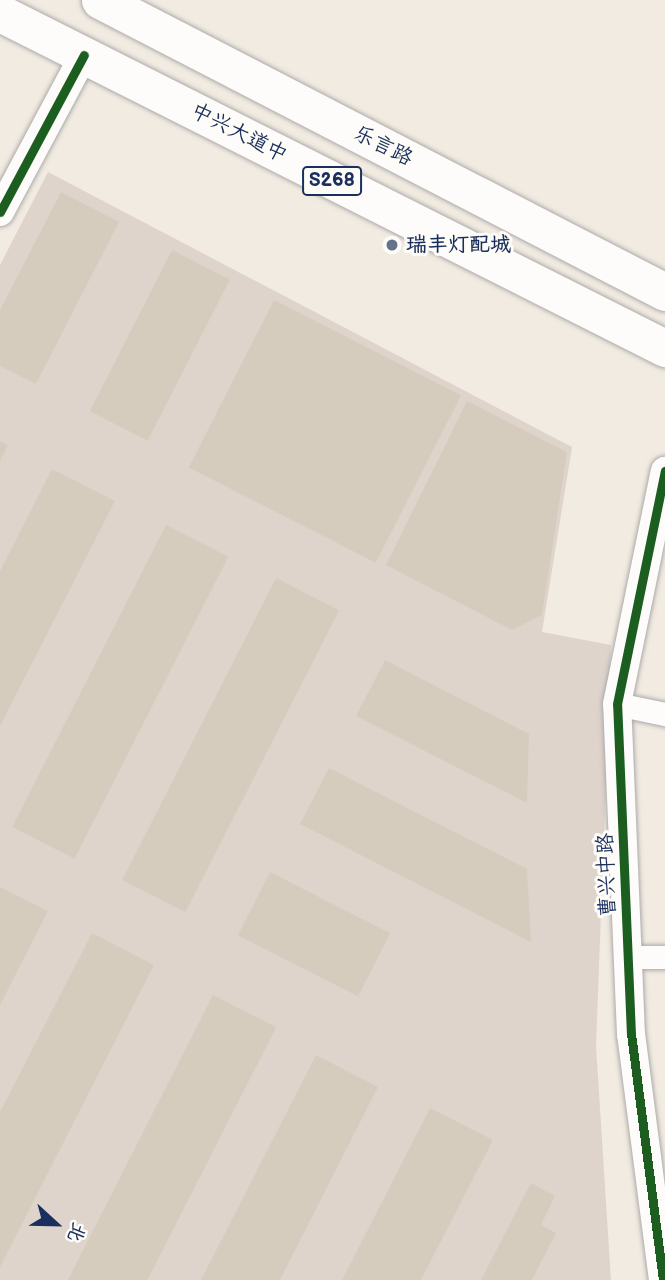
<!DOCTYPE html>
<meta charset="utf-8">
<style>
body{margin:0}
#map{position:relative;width:665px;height:1280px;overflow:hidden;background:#f2ebe1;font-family:"Balsamiq Sans","LXGW WenKai TC",sans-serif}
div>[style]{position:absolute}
.industrial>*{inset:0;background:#dfd4cc}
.building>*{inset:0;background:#d6ccbe;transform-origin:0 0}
.roads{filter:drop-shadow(0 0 2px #acabab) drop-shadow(0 0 2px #acabab)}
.minor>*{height:23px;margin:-11.5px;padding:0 11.5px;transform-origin:11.5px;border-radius:11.5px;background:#fdfcfa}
.tertiary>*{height:28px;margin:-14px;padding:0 14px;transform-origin:14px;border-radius:14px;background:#fdfcfa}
.primary>*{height:37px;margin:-18.5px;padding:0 18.5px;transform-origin:18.5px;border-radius:18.5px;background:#fdfcfa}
.cycleway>*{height:9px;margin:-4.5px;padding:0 4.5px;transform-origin:4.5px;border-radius:4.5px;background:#1b5e20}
.dots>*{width:19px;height:19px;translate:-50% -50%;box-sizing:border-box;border:4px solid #fdfcf7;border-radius:50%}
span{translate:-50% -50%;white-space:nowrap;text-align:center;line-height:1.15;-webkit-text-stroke:6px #fdfcf7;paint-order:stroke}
.shield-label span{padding:2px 5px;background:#fdfcf7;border:2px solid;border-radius:5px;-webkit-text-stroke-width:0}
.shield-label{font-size:19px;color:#1b2f5e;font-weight:700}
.street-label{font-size:21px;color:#1b2f5e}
.poi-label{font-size:21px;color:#1b2f5e;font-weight:700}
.left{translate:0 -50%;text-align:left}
.north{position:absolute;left:21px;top:1189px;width:70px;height:70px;-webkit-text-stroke:5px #fdfcf7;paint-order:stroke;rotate:112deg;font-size:19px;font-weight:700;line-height:28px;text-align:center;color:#1b2f5e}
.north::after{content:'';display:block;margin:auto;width:24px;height:32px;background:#1b2f5e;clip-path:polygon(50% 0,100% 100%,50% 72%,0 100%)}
</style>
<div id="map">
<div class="industrial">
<i style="clip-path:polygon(48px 172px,572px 447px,542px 632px,611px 645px,596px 1046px,611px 1280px,0 1280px,0 265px)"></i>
</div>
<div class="building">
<i style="clip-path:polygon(61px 192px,119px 222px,36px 384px,0 366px,0 310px)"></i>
<i style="left:172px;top:250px;width:65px;height:181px;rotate:27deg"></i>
<i style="left:274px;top:300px;width:210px;height:188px;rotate:27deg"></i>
<i style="clip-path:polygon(467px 401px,567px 452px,542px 615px,512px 630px,386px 565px)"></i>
<i style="clip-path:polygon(0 441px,8px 445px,0 461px)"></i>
<i style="clip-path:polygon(52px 469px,115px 501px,0 726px,0 571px)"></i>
<i style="left:166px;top:525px;width:70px;height:339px;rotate:27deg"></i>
<i style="left:276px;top:578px;width:71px;height:339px;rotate:27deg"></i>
<i style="clip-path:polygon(385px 660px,529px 734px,527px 803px,356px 716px)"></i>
<i style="clip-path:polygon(329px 768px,527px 869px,531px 942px,300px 824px)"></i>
<i style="left:270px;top:872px;width:135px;height:71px;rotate:27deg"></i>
<i style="clip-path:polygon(0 887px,48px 911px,0 1005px)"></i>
<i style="clip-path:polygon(92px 933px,154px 965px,0 1267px,0 1112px)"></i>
<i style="left:213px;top:995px;width:71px;height:320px;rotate:27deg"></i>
<i style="clip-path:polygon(316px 1055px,378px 1087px,280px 1280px,201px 1280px)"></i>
<i style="clip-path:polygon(430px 1108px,493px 1140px,421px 1280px,342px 1280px)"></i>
<i style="clip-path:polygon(531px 1183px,555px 1196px,541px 1225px,556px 1233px,532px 1280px,481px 1280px)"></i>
</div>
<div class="roads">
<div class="minor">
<i style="left:617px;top:704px;width:49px;rotate:11.8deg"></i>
<i style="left:628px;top:957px;width:37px"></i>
</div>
<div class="tertiary">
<i style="left:0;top:212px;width:178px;rotate:-61.9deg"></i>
<i style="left:663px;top:1280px;width:247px;rotate:-97.4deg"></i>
<i style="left:631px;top:1035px;width:331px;rotate:-92.4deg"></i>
<i style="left:617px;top:704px;width:238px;rotate:-78.4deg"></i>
</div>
<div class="primary">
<i style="left:100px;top:0;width:636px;rotate:27.33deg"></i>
<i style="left:0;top:13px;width:745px;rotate:26.74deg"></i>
</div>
</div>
<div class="cycleway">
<i style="left:0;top:212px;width:178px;rotate:-61.9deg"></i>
<i style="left:663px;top:1280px;width:247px;rotate:-97.4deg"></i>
<i style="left:631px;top:1035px;width:331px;rotate:-92.4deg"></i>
<i style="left:617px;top:704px;width:238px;rotate:-78.4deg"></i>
</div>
<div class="dots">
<i style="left:392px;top:245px;background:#66718c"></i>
</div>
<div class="shield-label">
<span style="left:332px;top:181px">S268</span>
</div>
<div class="street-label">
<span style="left:239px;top:133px;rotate:27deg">中兴大道中</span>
<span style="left:383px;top:146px;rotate:27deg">乐言路</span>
<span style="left:607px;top:875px;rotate:-92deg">曹兴中路</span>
</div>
<div class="poi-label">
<span class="left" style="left:406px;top:245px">瑞丰灯配城</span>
</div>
<div class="north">北</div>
</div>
